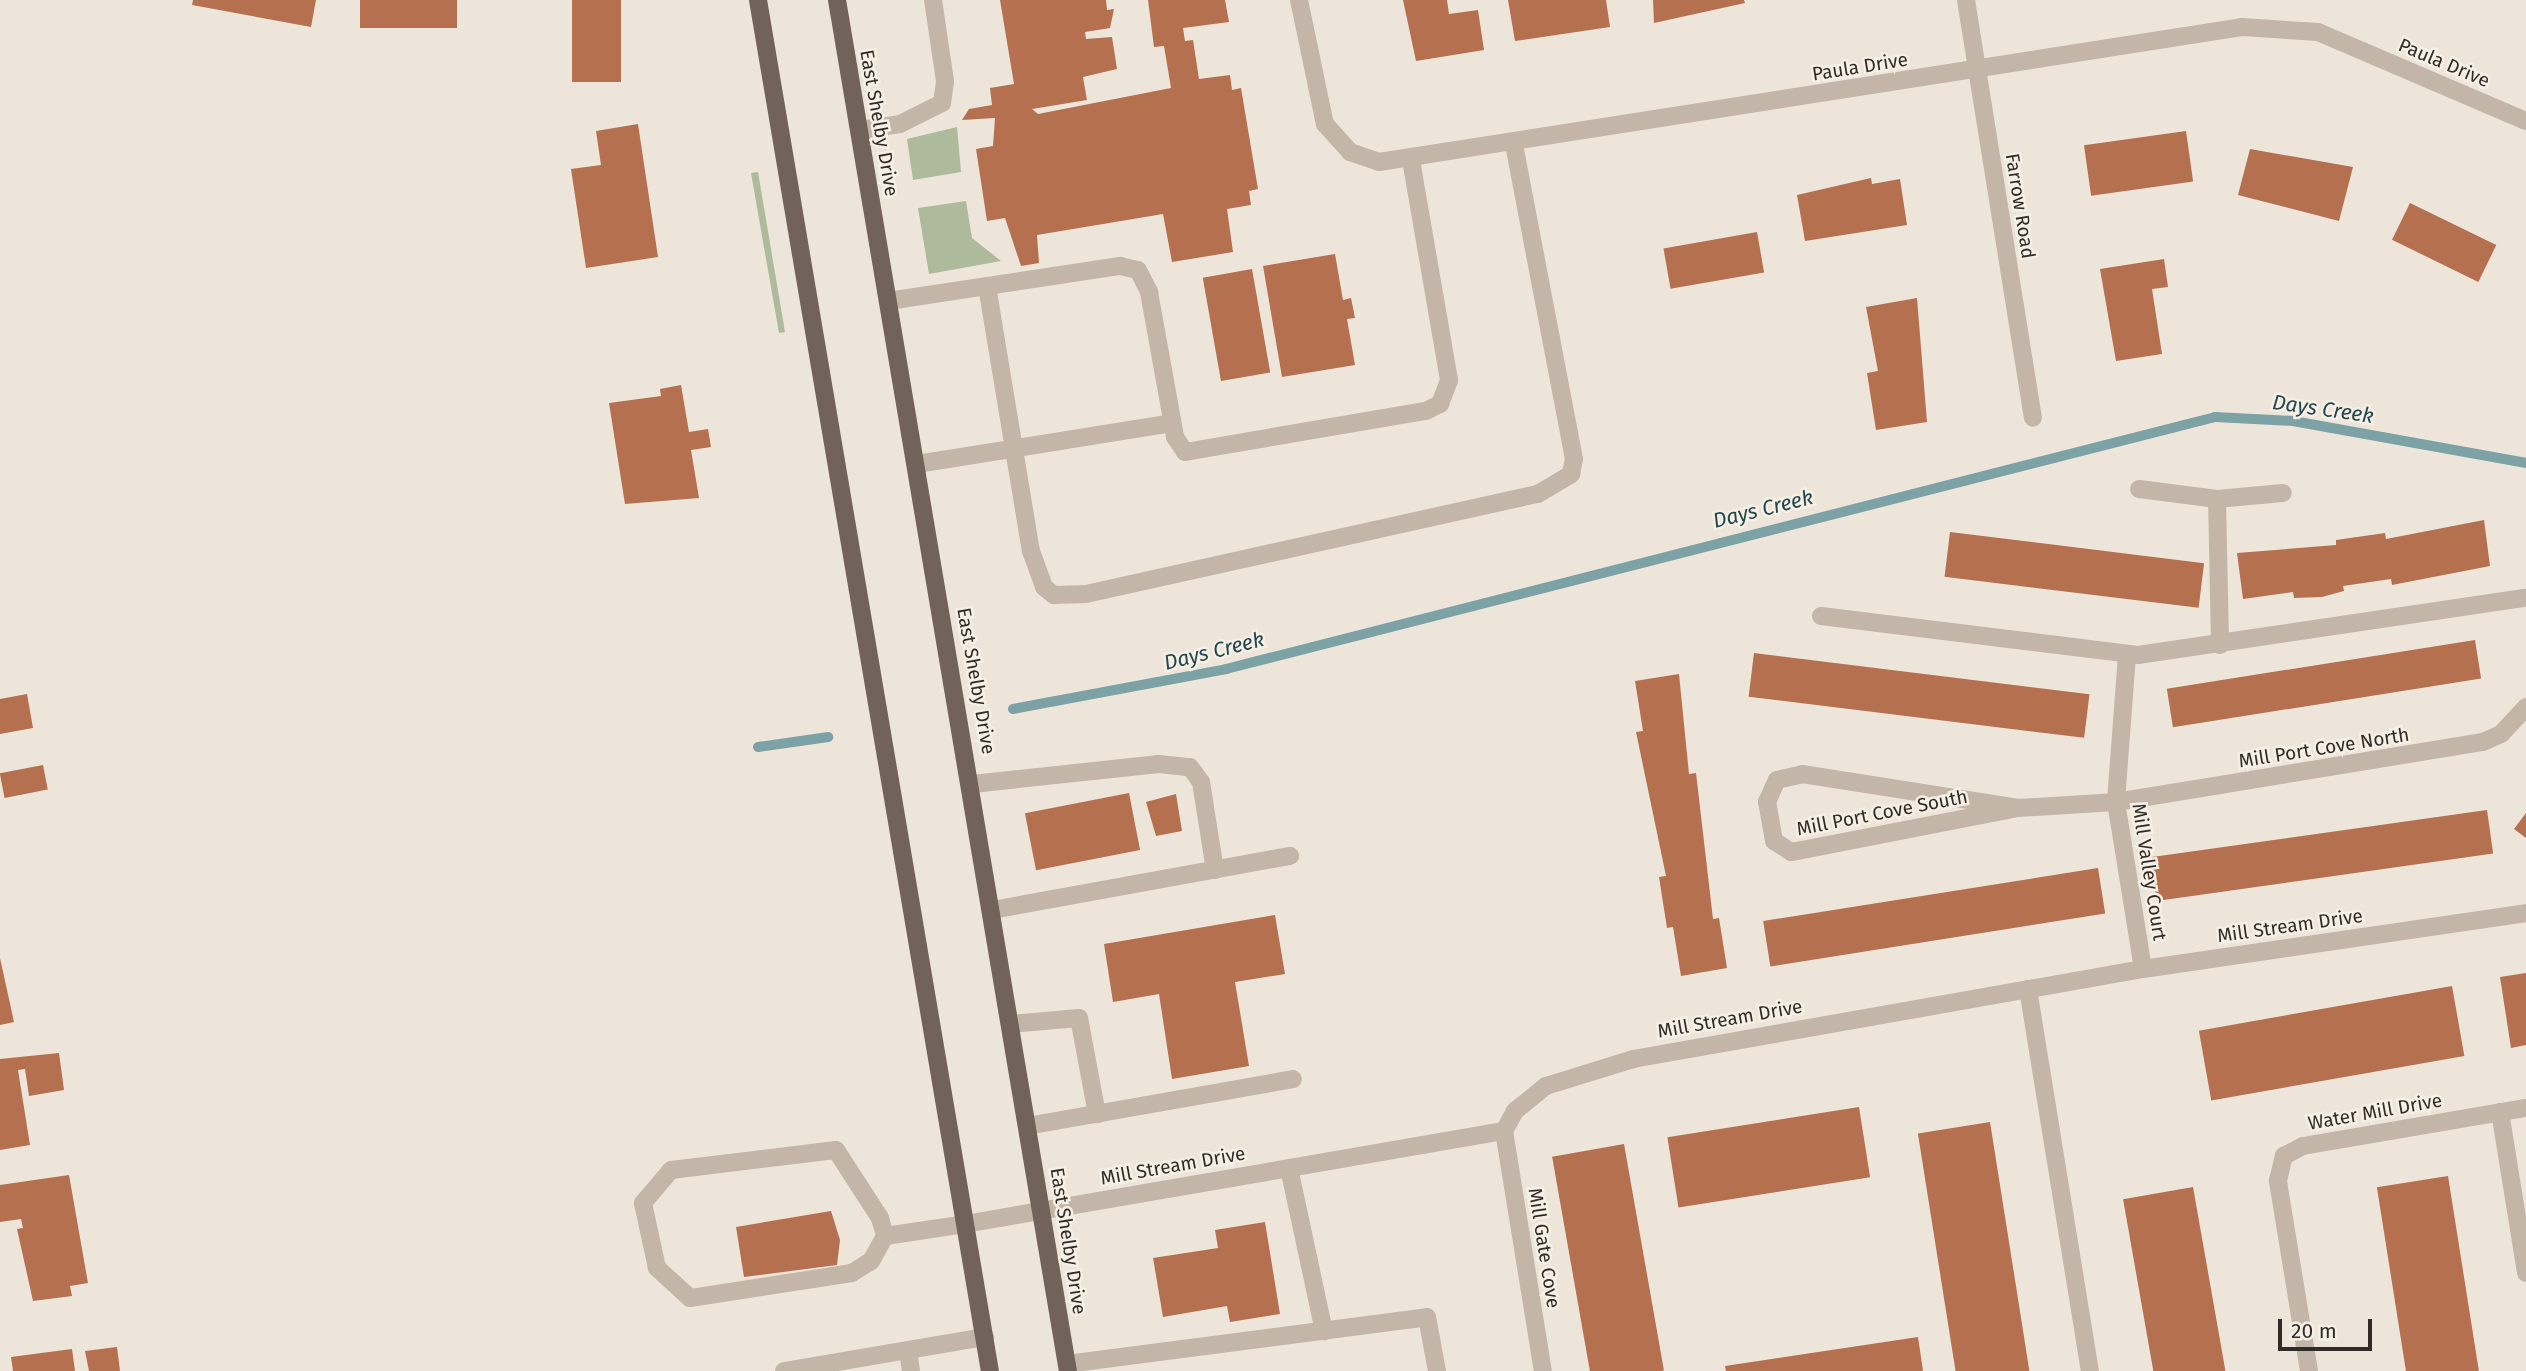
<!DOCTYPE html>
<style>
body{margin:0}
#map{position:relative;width:2526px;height:1371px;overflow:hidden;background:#ede5da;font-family:"Fira Sans",sans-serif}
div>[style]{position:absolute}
.green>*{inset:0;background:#aeba9c}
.stream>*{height:10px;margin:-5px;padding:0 5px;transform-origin:5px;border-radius:5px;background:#7da2a6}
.building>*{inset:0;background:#b57050;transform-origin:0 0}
.service>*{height:18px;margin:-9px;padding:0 9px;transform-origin:9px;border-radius:9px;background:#c3b6a8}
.minor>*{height:18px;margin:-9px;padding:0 9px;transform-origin:9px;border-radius:9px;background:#c3b6a8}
.primary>*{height:18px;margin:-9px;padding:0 9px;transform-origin:9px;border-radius:9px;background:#71635a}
span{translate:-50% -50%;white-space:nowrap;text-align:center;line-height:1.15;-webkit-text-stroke:5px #f6efe5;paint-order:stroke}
.street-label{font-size:19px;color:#312b27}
.water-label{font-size:21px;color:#22474d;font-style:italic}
.scale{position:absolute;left:2278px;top:1319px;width:94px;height:32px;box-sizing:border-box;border:4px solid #312b27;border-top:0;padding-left:9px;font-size:21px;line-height:24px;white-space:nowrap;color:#312b27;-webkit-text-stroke:5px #f6efe5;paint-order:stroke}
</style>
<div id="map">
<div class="green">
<i style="clip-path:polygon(957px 127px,961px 172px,913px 180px,907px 139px)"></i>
<i style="clip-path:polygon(758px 172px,785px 332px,779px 333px,751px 173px)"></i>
<i style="clip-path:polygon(966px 201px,972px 238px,1001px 261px,929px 274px,918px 208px)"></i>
</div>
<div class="stream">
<i style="left:1013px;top:709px;width:217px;rotate:-10.6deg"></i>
<i style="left:1226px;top:669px;width:1021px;rotate:-14.29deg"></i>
<i style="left:2215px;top:417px;width:78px;rotate:2.9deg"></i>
<i style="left:2293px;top:421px;width:237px;rotate:10.2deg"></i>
<i style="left:758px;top:747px;width:71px;rotate:-8.1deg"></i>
</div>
<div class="building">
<i style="clip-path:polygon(193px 0,316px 0,311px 27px,192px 5px)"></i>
<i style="left:360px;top:0;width:97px;height:28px"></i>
<i style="left:572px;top:0;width:49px;height:82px"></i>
<i style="clip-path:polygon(1000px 0,1106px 0,1107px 10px,1114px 9px,1110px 28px,1085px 32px,1086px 39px,1112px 37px,1117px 69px,1083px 77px,1087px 100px,1032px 109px,1038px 114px,1171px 88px,1164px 46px,1154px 47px,1148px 0,1225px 0,1229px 22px,1183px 28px,1185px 41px,1193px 40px,1199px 79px,1230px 75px,1232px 90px,1241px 88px,1258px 189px,1249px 191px,1251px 205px,1227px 209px,1233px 252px,1172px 262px,1163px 214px,1037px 235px,1039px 263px,1021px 266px,1005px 218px,987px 221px,976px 149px,993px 146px,995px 118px,962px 120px,969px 109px,992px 105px,990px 88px,1014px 84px)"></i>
<i style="clip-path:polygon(1403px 0,1447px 0,1449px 14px,1478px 10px,1484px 50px,1416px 61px)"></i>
<i style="clip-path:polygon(1508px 0,1606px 0,1610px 27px,1515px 41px)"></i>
<i style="clip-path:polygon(1653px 0,1744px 0,1745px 3px,1654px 23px)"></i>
<i style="clip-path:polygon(638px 124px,658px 257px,586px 268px,571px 169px,601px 165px,596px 131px)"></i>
<i style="left:2186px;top:131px;width:51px;height:103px;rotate:82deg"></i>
<i style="clip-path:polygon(2250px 149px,2353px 167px,2339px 221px,2238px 195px)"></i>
<i style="clip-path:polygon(1871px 178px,1872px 184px,1900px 179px,1907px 225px,1805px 241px,1797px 195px)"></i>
<i style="left:2410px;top:203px;width:96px;height:41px;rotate:26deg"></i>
<i style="left:1757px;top:232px;width:41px;height:95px;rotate:80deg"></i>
<i style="clip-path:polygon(1335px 254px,1343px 300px,1351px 298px,1355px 318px,1347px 319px,1355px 365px,1282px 377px,1263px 266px)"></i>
<i style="clip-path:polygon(2164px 259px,2168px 287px,2152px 289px,2162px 354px,2116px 361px,2100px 269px)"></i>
<i style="left:1252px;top:269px;width:105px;height:50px;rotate:80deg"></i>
<i style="clip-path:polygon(1917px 298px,1927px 422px,1876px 430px,1867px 373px,1878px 371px,1866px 307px)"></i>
<i style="clip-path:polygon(681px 385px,689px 432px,708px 429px,711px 447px,691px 450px,699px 498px,625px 504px,609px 403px,661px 396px,660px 389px)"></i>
<i style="clip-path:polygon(2484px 520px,2490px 566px,2392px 585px,2391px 579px,2343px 586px,2344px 591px,2322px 597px,2294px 598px,2293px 592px,2243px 599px,2237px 553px,2336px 545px,2336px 540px,2385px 533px,2386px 539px)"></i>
<i style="left:1950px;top:532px;width:256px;height:45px;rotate:7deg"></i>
<i style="left:2475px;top:640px;width:39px;height:312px;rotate:81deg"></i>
<i style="left:1754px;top:653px;width:338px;height:44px;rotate:7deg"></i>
<i style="clip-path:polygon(1679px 674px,1689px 774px,1696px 773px,1713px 919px,1719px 918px,1727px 968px,1681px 976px,1673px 927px,1667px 928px,1659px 877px,1666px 876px,1636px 732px,1643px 731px,1635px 681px)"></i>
<i style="clip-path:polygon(27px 694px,33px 728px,0 734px,0 699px)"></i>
<i style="left:43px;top:765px;width:25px;height:44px;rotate:79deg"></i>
<i style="left:1129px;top:793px;width:58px;height:106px;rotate:79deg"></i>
<i style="clip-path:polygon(1176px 794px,1182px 831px,1156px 836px,1146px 802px)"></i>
<i style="left:2487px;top:810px;width:44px;height:340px;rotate:82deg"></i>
<i style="clip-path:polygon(2526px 813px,2526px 838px,2514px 829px)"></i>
<i style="left:2098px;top:868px;width:46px;height:339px;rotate:81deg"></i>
<i style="clip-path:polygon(1275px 915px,1285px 974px,1235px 982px,1249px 1066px,1172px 1079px,1159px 994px,1113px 1002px,1104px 944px)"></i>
<i style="clip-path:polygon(0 958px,14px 1022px,0 1025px)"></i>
<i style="clip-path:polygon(2526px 973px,2526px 1045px,2511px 1048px,2500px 977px)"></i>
<i style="left:2452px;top:986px;width:71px;height:257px;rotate:80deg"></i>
<i style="clip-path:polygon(59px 1053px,64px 1090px,29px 1096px,25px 1069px,18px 1070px,30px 1145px,0 1150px,0 1059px)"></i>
<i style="left:1859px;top:1107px;width:71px;height:194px;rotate:81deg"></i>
<i style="left:1990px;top:1122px;width:252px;height:73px;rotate:81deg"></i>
<i style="left:1624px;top:1144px;width:230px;height:73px;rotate:80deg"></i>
<i style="clip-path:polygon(69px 1175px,88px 1283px,70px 1286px,72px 1296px,33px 1301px,17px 1229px,23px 1228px,21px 1219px,0 1222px,0 1185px)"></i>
<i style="left:2448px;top:1176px;width:198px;height:72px;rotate:81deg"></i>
<i style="left:2193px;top:1187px;width:187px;height:71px;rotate:80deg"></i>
<i style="clip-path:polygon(831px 1211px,840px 1240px,837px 1265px,744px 1277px,736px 1227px)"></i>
<i style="clip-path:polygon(1265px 1222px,1280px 1314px,1230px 1322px,1227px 1306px,1163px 1317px,1153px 1258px,1218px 1248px,1215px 1230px)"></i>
<i style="clip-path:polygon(1918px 1337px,1923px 1371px,1726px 1371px,1725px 1366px)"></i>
<i style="clip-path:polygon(117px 1347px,120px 1371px,89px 1371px,85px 1351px)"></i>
<i style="clip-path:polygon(72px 1349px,75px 1371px,13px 1371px,11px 1357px)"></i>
</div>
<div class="service">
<i style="left:860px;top:130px;width:40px;rotate:-8.5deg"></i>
<i style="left:900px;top:124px;width:47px;rotate:-26.6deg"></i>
<i style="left:942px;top:103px;width:22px;rotate:-82deg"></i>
<i style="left:945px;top:81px;width:82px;rotate:-98.4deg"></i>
<i style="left:987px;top:286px;width:269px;rotate:80.6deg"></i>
<i style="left:1031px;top:551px;width:38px;rotate:70deg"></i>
<i style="left:1044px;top:587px;width:13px;rotate:39deg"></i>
<i style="left:1054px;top:595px;width:32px;rotate:-2deg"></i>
<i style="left:1086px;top:594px;width:463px;rotate:-12.5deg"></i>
<i style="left:1538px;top:494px;width:39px;rotate:-31deg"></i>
<i style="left:1571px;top:474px;width:15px;rotate:-79deg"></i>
<i style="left:1574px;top:459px;width:321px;rotate:-100.8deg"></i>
<i style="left:888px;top:301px;width:235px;rotate:-8.6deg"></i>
<i style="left:1120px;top:266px;width:18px;rotate:13deg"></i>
<i style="left:1138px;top:270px;width:25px;rotate:63deg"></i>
<i style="left:1149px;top:292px;width:147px;rotate:79.8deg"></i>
<i style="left:1175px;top:437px;width:18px;rotate:56deg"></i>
<i style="left:1185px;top:452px;width:244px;rotate:-9.7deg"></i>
<i style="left:1426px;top:411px;width:16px;rotate:-27deg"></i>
<i style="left:1440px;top:404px;width:26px;rotate:-69deg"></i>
<i style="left:1449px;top:380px;width:223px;rotate:-99.8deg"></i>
<i style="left:917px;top:464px;width:258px;rotate:-9.1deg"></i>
<i style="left:972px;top:784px;width:188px;rotate:-6.1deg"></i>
<i style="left:1159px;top:764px;width:31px;rotate:6deg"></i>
<i style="left:1190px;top:767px;width:19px;rotate:54deg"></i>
<i style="left:1201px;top:782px;width:89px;rotate:81deg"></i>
<i style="left:992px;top:910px;width:303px;rotate:-10.3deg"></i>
<i style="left:1011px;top:1024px;width:68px;rotate:-5deg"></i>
<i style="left:1079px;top:1018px;width:98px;rotate:79.4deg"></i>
<i style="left:1027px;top:1126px;width:270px;rotate:-10deg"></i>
<i style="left:836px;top:1150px;width:81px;rotate:57.1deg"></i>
<i style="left:880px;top:1218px;width:19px;rotate:74deg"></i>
<i style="left:885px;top:1236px;width:29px;rotate:119deg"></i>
<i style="left:871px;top:1261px;width:22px;rotate:148deg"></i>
<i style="left:852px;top:1273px;width:164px;rotate:171.2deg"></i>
<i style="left:690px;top:1298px;width:45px;rotate:-137.7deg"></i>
<i style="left:657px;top:1268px;width:66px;rotate:-102.2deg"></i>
<i style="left:643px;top:1203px;width:43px;rotate:-49.7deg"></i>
<i style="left:671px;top:1170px;width:166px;rotate:-6.9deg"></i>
<i style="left:1289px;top:1168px;width:167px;rotate:77.9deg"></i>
<i style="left:885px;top:1236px;width:81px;rotate:-8.5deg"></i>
<i style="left:908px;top:1350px;width:21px;rotate:82deg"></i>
<i style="left:1067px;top:1364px;width:363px;rotate:-7.4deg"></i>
<i style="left:1427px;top:1317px;width:55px;rotate:79.5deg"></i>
<i style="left:784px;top:1371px;width:204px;rotate:-9.6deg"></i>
</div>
<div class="minor">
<i style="left:1299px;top:0;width:127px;rotate:78.2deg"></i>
<i style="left:1325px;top:124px;width:38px;rotate:48deg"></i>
<i style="left:1350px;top:152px;width:31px;rotate:19deg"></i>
<i style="left:1379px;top:162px;width:873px;rotate:-8.89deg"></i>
<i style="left:2242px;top:27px;width:76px;rotate:3.8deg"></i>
<i style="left:2318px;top:32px;width:226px;rotate:23.2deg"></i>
<i style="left:1966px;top:0;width:423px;rotate:80.9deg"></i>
<i style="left:2139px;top:489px;width:79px;rotate:7.3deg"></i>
<i style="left:2217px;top:499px;width:66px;rotate:-5.2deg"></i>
<i style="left:2217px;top:499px;width:146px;rotate:88.8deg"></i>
<i style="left:1821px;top:616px;width:319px;rotate:7deg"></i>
<i style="left:2138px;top:655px;width:392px;rotate:-8.4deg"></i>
<i style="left:2127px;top:655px;width:147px;rotate:94.3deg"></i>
<i style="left:2116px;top:802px;width:169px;rotate:80.8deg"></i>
<i style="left:2018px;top:808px;width:231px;rotate:169deg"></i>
<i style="left:1791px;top:852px;width:20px;rotate:-147deg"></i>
<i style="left:1774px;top:841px;width:40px;rotate:-100deg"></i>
<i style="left:1767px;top:802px;width:24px;rotate:-66deg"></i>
<i style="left:1777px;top:780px;width:26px;rotate:-13deg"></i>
<i style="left:1802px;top:774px;width:219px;rotate:8.9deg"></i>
<i style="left:2018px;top:808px;width:98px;rotate:-3.5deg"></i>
<i style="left:2116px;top:802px;width:372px;rotate:-9.3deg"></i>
<i style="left:2483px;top:742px;width:20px;rotate:-24deg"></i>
<i style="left:2501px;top:734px;width:37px;rotate:-47deg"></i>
<i style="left:2028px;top:989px;width:387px;rotate:80.8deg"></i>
<i style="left:2500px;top:1112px;width:163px;rotate:80.8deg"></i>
<i style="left:1504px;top:1131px;width:243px;rotate:80.8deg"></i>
<i style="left:965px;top:1224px;width:547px;rotate:-9.79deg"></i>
<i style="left:1504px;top:1131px;width:23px;rotate:-61deg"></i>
<i style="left:1515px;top:1111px;width:40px;rotate:-39deg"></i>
<i style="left:1546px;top:1086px;width:91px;rotate:-17.2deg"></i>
<i style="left:1633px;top:1059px;width:518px;rotate:-10.01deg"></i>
<i style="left:2143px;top:969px;width:387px;rotate:-8.3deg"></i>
<i style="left:2309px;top:1371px;width:193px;rotate:-99.3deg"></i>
<i style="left:2278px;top:1181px;width:26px;rotate:-77deg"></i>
<i style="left:2284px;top:1156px;width:21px;rotate:-28deg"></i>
<i style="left:2303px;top:1146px;width:226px;rotate:-9.7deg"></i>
</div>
<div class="primary">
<i style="left:758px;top:0;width:1390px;rotate:80.4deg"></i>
<i style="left:837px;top:0;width:1390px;rotate:80.44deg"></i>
</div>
<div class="street-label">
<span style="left:2444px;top:63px;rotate:23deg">Paula Drive</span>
<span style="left:1860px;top:67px;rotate:-9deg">Paula Drive</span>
<span style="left:879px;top:123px;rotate:80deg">East Shelby Drive</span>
<span style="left:2020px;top:206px;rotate:81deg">Farrow Road</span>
<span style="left:976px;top:681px;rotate:80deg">East Shelby Drive</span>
<span style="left:2324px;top:748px;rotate:-9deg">Mill Port Cove North</span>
<span style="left:1882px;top:813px;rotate:-11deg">Mill Port Cove South</span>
<span style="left:2149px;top:872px;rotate:81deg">Mill Valley Court</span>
<span style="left:2290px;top:926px;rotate:-8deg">Mill Stream Drive</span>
<span style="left:1730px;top:1019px;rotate:-10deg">Mill Stream Drive</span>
<span style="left:2375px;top:1112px;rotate:-10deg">Water Mill Drive</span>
<span style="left:1173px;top:1166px;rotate:-10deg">Mill Stream Drive</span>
<span style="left:1068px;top:1241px;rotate:81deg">East Shelby Drive</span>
<span style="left:1544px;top:1248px;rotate:81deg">Mill Gate Cove</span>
</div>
<div class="water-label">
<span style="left:2323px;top:409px;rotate:8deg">Days Creek</span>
<span style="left:1763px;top:509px;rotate:-14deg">Days Creek</span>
<span style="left:1214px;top:651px;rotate:-14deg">Days Creek</span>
</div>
<div class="scale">20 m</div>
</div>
